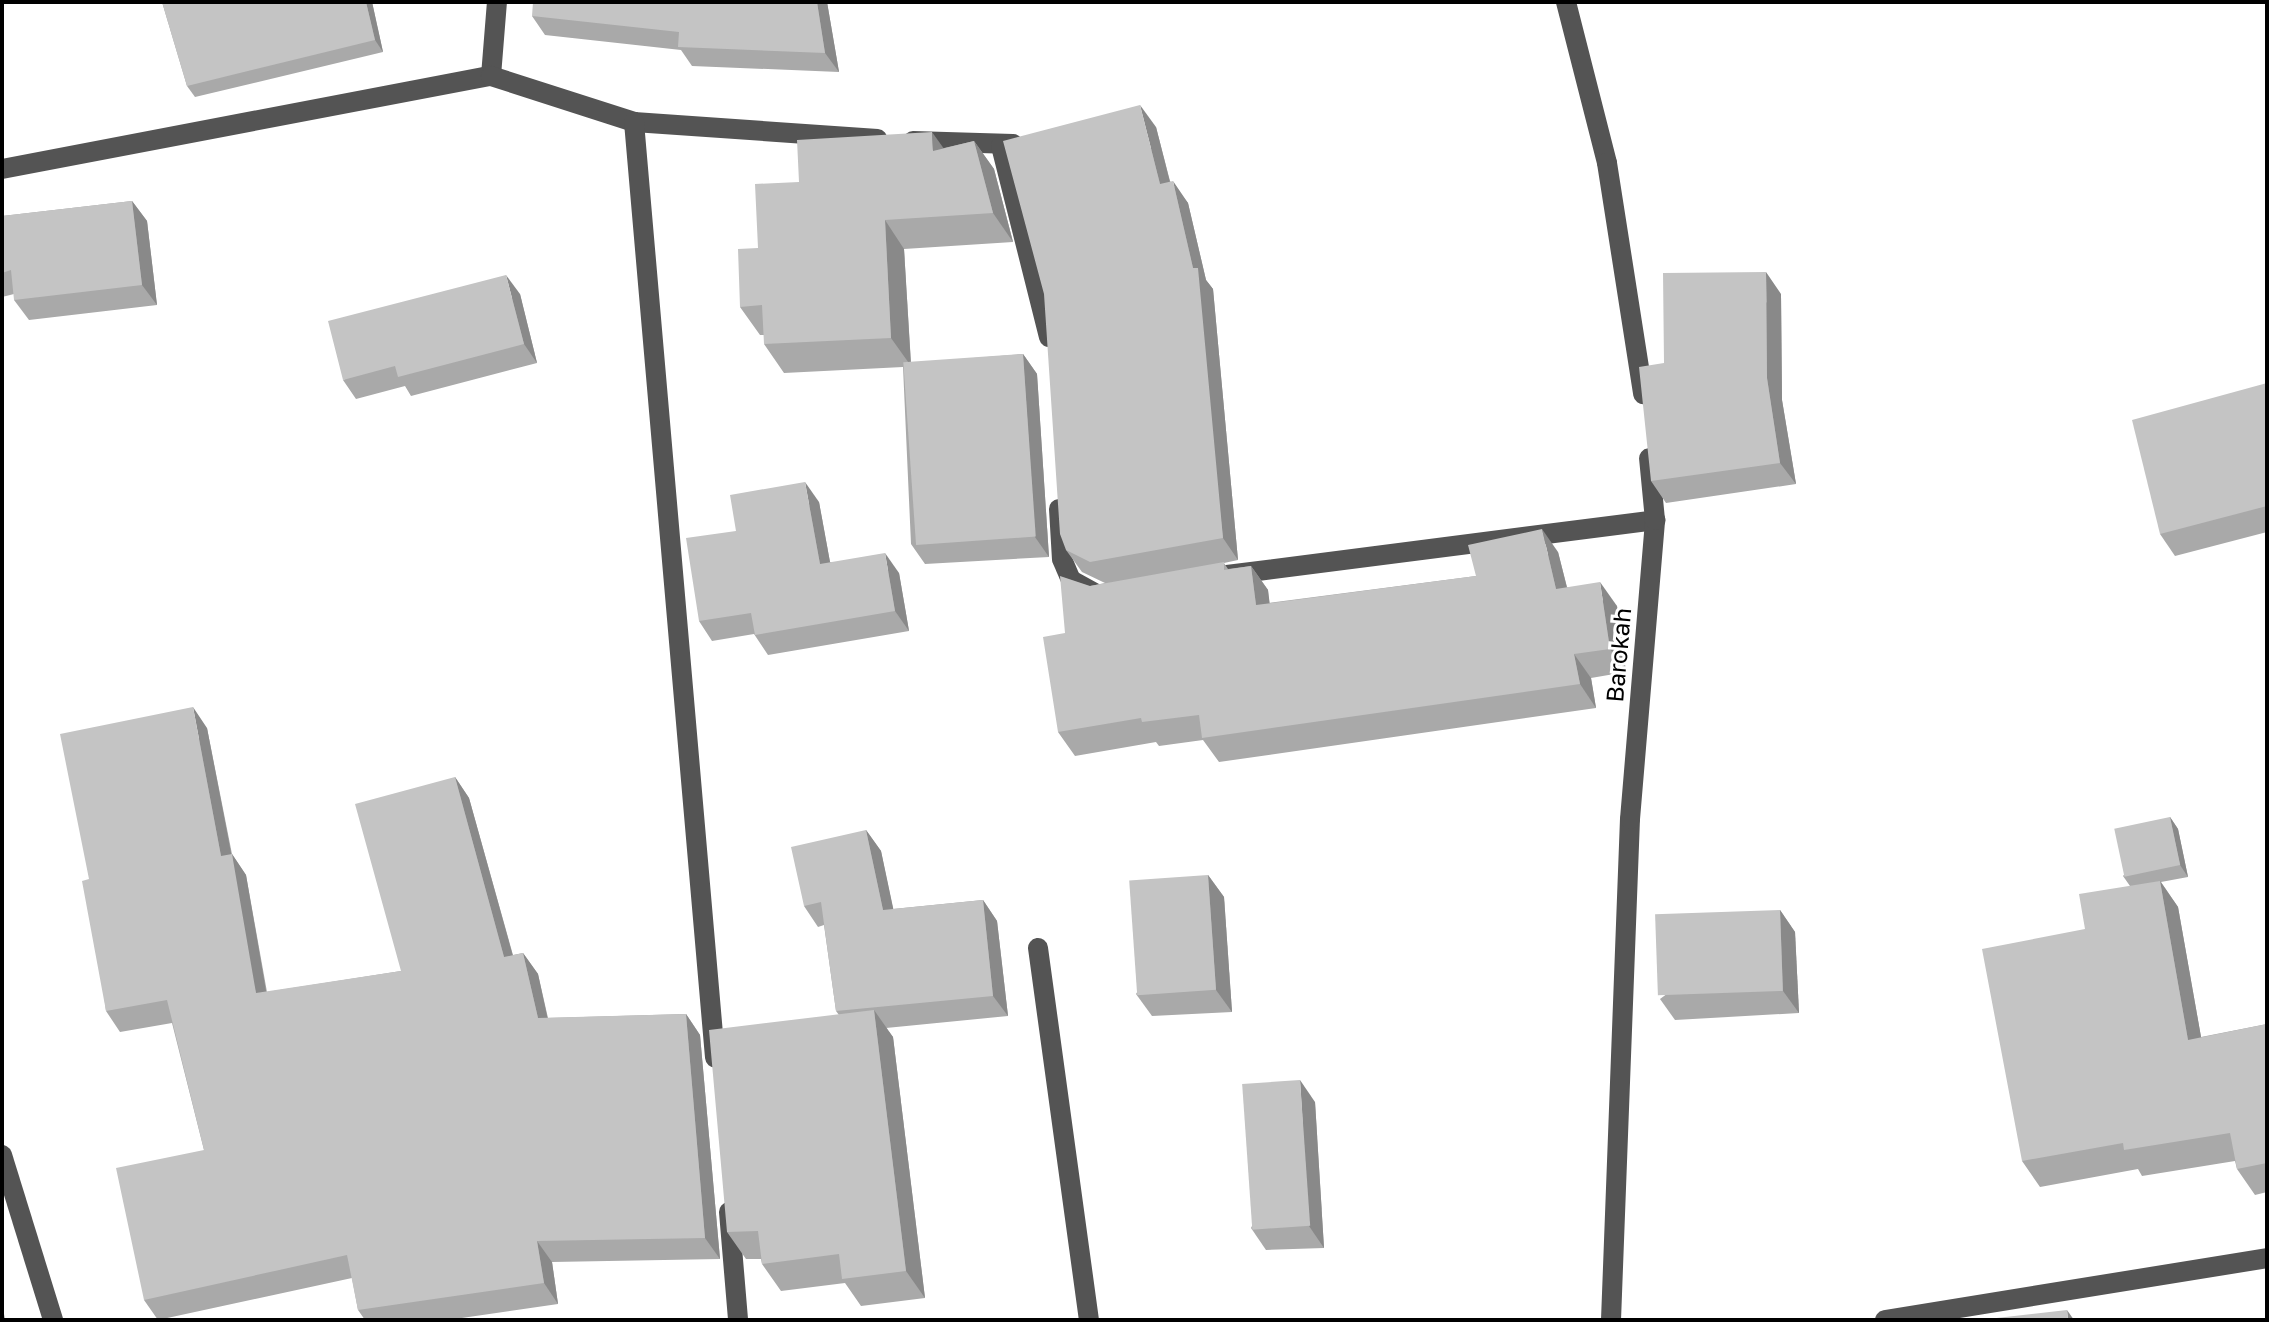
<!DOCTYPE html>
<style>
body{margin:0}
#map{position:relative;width:2269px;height:1322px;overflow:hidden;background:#fff;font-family:"Golos Text",sans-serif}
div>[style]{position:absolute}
.minor>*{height:20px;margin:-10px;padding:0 10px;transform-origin:10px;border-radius:10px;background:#545454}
.wall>*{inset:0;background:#a9a9a9}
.shaded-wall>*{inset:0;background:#898989}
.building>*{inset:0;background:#c4c4c4;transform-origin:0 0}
span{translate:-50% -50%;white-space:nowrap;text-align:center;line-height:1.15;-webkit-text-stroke:6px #fff;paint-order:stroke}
.street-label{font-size:24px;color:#000}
.frame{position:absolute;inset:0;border:4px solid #000;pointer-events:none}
</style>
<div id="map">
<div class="minor">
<i style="left:1566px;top:2px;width:166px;rotate:75.7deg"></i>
<i style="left:1607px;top:163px;width:234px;rotate:81.1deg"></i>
<i style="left:491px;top:76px;width:74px;rotate:-85.4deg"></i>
<i style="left:634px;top:122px;width:244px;rotate:4deg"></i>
<i style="left:913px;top:141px;width:100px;rotate:1.7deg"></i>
<i style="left:1001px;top:146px;width:197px;rotate:75.9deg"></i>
<i style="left:2px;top:169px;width:498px;rotate:-10.8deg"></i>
<i style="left:491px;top:76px;width:150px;rotate:17.8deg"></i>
<i style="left:634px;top:122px;width:939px;rotate:85.05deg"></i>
<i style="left:1059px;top:509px;width:50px;rotate:86.6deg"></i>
<i style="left:1062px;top:559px;width:23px;rotate:67deg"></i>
<i style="left:1071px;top:580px;width:26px;rotate:29deg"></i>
<i style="left:1227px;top:575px;width:432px;rotate:-7.3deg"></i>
<i style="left:1038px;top:948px;width:375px;rotate:82.2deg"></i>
<i style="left:2px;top:1155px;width:173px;rotate:72.8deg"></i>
<i style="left:729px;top:1212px;width:108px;rotate:85.2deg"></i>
<i style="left:1611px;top:1320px;width:501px;rotate:-87.83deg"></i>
<i style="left:1630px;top:819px;width:300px;rotate:-85.2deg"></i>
<i style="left:1655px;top:520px;width:62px;rotate:-95.5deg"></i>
<i style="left:1885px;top:1320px;width:387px;rotate:-9.2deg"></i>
</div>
<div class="wall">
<i style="clip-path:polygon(162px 2px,372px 2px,383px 52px,195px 97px,187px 86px)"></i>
<i style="clip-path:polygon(827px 2px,839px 72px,692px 66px,681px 50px,545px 35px,532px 16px)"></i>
<i style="clip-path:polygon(1156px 127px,1170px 181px,1188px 203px,1206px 280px,1213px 289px,1238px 560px,1224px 563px,1228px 569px,1251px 566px,1268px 590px,1269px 603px,1476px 576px,1558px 552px,1567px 587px,1617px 606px,1626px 672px,1591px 678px,1596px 708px,1219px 762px,1203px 740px,1159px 746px,1156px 742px,1075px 756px,1058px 732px,1065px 633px,1090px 586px,1105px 583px,1082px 572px,1066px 550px)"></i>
<i style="clip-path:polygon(974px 141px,994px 169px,1013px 242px,904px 249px,911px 363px,1023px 354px,1037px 374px,1049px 557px,925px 564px,911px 544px,903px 367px,784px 373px,764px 344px,764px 335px,760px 335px,740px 307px,758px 248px,799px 182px)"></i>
<i style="clip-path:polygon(132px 201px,147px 221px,157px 305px,29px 320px,14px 300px,14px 294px,2px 297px,2px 216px)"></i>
<i style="clip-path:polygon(520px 294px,537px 363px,411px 396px,405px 386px,356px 399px,343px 380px)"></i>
<i style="clip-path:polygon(1781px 294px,1782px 400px,1796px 484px,1666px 503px,1651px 481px,1664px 363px)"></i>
<i style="clip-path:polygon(2267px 383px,2267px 532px,2175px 556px,2160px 534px)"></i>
<i style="clip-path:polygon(819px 502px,830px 562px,899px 573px,909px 631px,768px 655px,754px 634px,712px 641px,699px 621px,736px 531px)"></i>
<i style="clip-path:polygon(207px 728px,232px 854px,246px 875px,267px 992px,401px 971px,455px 777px,469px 798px,513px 955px,523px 953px,538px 974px,548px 1018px,686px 1014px,700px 1035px,720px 1259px,552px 1262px,558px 1304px,448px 1320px,365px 1320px,358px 1310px,352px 1278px,158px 1320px,144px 1300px,204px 1150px,172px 1023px,120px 1032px,106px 1011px,89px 879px)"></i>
<i style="clip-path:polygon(2170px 817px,2178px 829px,2188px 877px,2161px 882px,2178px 907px,2201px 1037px,2267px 1024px,2267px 1192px,2255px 1195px,2237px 1169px,2235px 1161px,2142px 1176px,2138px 1169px,2040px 1187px,2022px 1161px,2085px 929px,2130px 886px,2123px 876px)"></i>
<i style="clip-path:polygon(866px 830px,881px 851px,893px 909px,983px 900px,997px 921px,1008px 1016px,886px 1028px,893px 1037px,925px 1298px,861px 1306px,845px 1283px,781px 1291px,762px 1264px,761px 1259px,746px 1259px,727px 1232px,839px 1015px,836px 1011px,824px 925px,818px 927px,804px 906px)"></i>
<i style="clip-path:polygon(1208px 875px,1224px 897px,1232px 1012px,1152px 1016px,1136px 994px)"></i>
<i style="clip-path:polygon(1780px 910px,1795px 932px,1799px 1013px,1675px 1020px,1660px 999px)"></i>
<i style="clip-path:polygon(1315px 1102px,1324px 1248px,1266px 1250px,1251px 1228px)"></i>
</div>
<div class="shaded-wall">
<i style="clip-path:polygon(366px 2px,372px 2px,383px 52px,375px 40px)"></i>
<i style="clip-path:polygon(817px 2px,827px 2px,839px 72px,825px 53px)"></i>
<i style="clip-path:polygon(1140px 105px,1156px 127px,1176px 206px,1160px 184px)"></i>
<i style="clip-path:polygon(932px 132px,952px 160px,933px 151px)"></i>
<i style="clip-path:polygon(974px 141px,994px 169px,1013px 242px,993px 213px)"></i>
<i style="clip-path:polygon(1173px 181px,1188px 203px,1206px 280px,1213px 289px,1238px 560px,1223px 538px,1193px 268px)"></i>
<i style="clip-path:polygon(132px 201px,147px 221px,157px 305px,142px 285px)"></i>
<i style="clip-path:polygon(885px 220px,904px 249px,911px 366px,891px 338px)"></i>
<i style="clip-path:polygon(1766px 272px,1781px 294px,1782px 400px,1796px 484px,1780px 463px,1767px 378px)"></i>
<i style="clip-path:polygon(506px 275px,520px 294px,537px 363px,524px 344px)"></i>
<i style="clip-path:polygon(1023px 354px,1037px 374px,1049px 557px,1035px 537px)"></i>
<i style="clip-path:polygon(805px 482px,819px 502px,834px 584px,820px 564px)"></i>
<i style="clip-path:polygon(1542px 529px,1558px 552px,1573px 612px,1556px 589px)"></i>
<i style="clip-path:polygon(885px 553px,899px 573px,909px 631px,895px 611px)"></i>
<i style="clip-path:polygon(1251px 566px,1268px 590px,1273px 629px,1256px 605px)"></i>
<i style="clip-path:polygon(1600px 582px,1617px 606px,1626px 672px,1610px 649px)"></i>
<i style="clip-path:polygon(1574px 654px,1591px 678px,1596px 708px,1580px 684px)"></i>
<i style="clip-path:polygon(193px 707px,207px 728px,233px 863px,232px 854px,246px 875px,270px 1014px,256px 993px,221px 856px)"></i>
<i style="clip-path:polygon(455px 777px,469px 798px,519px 978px,504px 957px)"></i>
<i style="clip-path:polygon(2170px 817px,2178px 829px,2188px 877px,2180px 865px)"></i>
<i style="clip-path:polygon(866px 830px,881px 851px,898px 931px,883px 910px)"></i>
<i style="clip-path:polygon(1208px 875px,1224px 897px,1232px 1012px,1216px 990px)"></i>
<i style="clip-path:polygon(2160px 881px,2178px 907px,2206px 1065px,2188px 1040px)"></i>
<i style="clip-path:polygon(983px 900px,997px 921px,1008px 1016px,993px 996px)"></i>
<i style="clip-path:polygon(1780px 910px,1795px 932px,1799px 1013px,1783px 991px)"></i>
<i style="clip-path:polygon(523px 953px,538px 974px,552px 1039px,538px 1018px)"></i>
<i style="clip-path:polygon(874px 1010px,893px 1037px,925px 1298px,906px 1271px)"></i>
<i style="clip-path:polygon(686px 1014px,700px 1035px,720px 1259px,705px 1238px)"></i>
<i style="clip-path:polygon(1300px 1080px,1315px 1102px,1324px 1248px,1309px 1226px)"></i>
<i style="clip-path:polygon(537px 1241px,552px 1262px,558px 1304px,544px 1283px)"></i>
<i style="clip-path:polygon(2px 1302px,5px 1320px,2px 1320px)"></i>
<i style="clip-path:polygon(2067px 1310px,2074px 1320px,2068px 1320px)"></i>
</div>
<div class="building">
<i style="clip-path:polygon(162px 2px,366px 2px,375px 40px,187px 86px)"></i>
<i style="clip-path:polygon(533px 2px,817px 2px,825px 53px,678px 47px,679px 32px,532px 16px)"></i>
<i style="clip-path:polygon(1140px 105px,1160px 184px,1173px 181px,1193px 268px,1198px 268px,1223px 538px,1090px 562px,1066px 550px,1060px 534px,1044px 294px,1003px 141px)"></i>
<i style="clip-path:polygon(932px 132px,933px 151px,974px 141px,993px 213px,885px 220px,891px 338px,764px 344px,762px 305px,740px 307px,738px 249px,758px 248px,755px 184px,799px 182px,797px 140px)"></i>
<i style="clip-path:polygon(132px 201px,142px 285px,14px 300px,11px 270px,2px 273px,2px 216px)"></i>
<i style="clip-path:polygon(1766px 272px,1767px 378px,1780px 463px,1651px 481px,1639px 367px,1664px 363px,1663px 273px)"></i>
<i style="clip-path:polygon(506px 275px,524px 344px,398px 377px,395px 366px,343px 380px,328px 321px)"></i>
<i style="left:1023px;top:354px;width:183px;height:120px;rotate:86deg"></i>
<i style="clip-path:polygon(2267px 383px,2267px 506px,2160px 534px,2132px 420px)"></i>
<i style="clip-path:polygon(805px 482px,820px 564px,885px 553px,895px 611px,755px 635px,751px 613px,699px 621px,686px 538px,736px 531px,730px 495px)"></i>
<i style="clip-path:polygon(1542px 529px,1556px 589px,1600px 582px,1610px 649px,1574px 654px,1580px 684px,1202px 738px,1199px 715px,1142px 722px,1141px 718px,1058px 732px,1043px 637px,1065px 633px,1060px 576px,1090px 586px,1224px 562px,1224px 570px,1251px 566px,1256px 605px,1476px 576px,1468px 545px)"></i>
<i style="clip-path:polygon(193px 707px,221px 856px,232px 854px,256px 993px,401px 971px,355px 804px,455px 777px,504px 957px,523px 953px,538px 1018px,686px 1014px,705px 1238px,537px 1241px,544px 1283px,358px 1310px,347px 1255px,144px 1300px,116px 1168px,204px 1150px,167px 1000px,106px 1011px,82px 881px,89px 879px,60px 734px)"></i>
<i style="left:2170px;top:817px;width:49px;height:57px;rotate:78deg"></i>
<i style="clip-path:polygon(866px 830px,883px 910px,983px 900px,993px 996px,836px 1011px,821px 902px,804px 906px,791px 847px)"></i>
<i style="left:1208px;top:875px;width:115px;height:79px;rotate:86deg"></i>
<i style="clip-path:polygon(2160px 881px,2188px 1040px,2267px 1024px,2267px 1163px,2237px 1169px,2230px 1133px,2124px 1150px,2123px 1143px,2022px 1161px,1982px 949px,2085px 929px,2079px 894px)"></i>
<i style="left:1780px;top:910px;width:81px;height:125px;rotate:88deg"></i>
<i style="clip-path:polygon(874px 1010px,906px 1271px,842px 1279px,839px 1254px,762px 1264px,758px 1231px,727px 1232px,709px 1030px)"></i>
<i style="left:1300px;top:1080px;width:146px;height:58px;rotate:86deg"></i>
<i style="clip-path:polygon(2067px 1310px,2068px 1320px,1979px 1320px)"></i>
</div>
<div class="street-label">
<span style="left:1618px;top:655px;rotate:-85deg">Barokah</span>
</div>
<div class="frame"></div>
</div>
